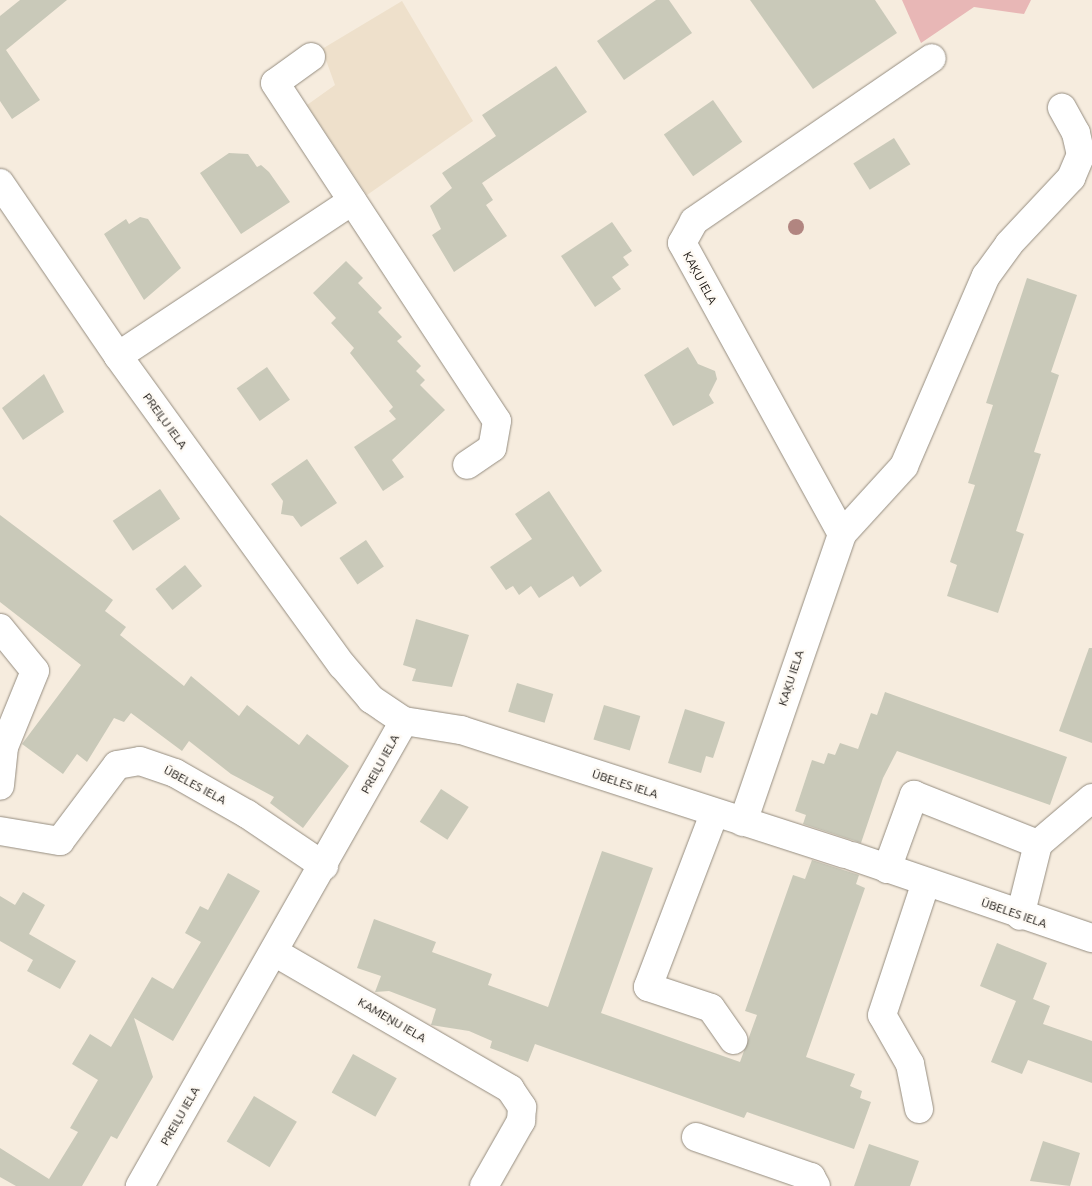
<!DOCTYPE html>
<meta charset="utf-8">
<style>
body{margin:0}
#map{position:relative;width:1092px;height:1186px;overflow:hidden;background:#f6ecde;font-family:Ubuntu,sans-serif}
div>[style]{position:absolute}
.built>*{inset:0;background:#eee0cb}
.green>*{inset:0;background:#e8b7b6}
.building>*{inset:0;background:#c9c9b9;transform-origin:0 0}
.roads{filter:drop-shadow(0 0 1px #958d80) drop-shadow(0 0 1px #958d80)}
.minor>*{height:28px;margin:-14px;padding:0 14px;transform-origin:14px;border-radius:14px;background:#fff}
.trees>*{width:16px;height:16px;margin:-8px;border-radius:50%;background:#b18580}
span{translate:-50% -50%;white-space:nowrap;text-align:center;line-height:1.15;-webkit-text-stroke:4.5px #fefaf4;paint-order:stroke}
.street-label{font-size:12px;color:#130f0b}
</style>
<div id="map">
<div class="built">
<i style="clip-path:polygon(402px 1px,473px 121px,367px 195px,307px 105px,335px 85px,322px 49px)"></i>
</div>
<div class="green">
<i style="clip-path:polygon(902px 0,1031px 0,1024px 14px,974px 7px,921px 43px)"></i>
</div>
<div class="building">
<i style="clip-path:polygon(20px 0,67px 0,6px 50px,40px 100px,12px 119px,0 101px,0 16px)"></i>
<i style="clip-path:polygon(656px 0,669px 0,692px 33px,624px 80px,597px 41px)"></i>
<i style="clip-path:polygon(750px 0,875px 0,897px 33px,813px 89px)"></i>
<i style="clip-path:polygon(556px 66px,587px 112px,482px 183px,493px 200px,486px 205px,507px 236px,454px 272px,432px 235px,441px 229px,430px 206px,452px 188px,442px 173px,496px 136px,482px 115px)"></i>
<i style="left:713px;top:100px;width:51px;height:60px;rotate:55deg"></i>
<i style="left:894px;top:138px;width:31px;height:48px;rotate:58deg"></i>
<i style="clip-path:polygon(229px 153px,248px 154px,257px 167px,261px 165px,269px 172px,290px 202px,241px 234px,200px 173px)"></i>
<i style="clip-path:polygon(140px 217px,148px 219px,181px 268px,144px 300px,104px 234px,126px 219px,129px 224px)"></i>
<i style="clip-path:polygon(612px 222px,632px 251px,623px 257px,629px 265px,612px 277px,621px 289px,595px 307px,561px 256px)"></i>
<i style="clip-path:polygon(346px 261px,363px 278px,358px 283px,382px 308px,378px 312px,402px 337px,397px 341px,421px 366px,416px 371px,425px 380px,420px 385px,445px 410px,392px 460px,404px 477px,383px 491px,354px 447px,396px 419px,389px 411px,393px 407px,350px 353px,354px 348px,331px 323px,336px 318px,313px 293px)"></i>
<i style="clip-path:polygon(1027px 278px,1077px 295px,1051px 372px,1059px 375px,1034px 452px,1041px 454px,1016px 531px,1024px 534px,998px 613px,947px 596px,957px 565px,950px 562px,975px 485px,968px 483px,993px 405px,986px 403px)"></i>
<i style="clip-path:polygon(688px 347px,698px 364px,715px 371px,717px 379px,709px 395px,714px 403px,673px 426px,644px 375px)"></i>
<i style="left:267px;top:367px;width:40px;height:37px;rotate:55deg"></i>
<i style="clip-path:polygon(44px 374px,64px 412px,23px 440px,2px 408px)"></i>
<i style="clip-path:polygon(307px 459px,337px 503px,301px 527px,293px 516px,281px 514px,283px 501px,271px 484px)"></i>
<i style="left:160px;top:489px;width:36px;height:57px;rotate:56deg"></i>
<i style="clip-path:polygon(549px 491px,602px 571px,580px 587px,573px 576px,539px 598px,531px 586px,519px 595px,513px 586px,506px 590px,490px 567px,532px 539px,515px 514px)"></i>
<i style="clip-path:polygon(0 515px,113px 600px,105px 611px,126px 627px,120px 635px,184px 686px,191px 676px,239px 716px,247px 705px,299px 745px,307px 734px,349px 766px,303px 828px,270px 803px,274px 797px,231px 774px,189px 741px,182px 751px,131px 713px,124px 722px,114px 718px,87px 762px,77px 754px,63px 774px,22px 744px,81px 665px,0 602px)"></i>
<i style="left:366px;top:540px;width:32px;height:32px;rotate:56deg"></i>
<i style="left:185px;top:565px;width:27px;height:38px;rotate:51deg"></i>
<i style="clip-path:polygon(416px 619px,469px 635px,452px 687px,412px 681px,416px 669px,403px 665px)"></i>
<i style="clip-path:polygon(1089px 648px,1092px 648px,1092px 743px,1059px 731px)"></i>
<i style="left:517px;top:683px;width:38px;height:30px;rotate:17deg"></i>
<i style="clip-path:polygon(885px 692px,1067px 757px,1050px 805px,897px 751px,883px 778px,861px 843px,803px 824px,806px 815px,795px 811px,812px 760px,824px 764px,828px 753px,835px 755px,840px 743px,858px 749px,871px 713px,877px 715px)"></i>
<i style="left:604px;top:705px;width:38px;height:36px;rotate:17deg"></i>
<i style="clip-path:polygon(685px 709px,725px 722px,713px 758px,706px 756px,701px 773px,668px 763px)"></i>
<i style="left:441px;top:789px;width:33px;height:39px;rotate:33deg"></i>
<i style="clip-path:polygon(602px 851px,653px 868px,601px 1013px,740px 1062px,757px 1015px,745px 1011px,793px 875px,805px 879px,812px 860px,859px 875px,856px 884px,865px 888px,806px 1057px,855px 1074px,850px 1086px,862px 1091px,860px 1098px,871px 1102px,854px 1149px,747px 1112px,744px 1118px,535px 1044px,528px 1062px,490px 1048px,492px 1041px,469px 1031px,431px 1025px,436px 1009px,389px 991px,375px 992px,381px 976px,357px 968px,374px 919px,436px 942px,432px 952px,492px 974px,488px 985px,548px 1007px)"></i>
<i style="clip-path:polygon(228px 873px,260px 891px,173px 1041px,134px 1018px,153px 1077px,117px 1139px,111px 1136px,82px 1186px,16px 1186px,0 1177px,0 1148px,49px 1179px,78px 1132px,70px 1128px,98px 1080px,72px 1064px,90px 1034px,111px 1047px,152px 977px,173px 989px,201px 942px,185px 933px,200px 906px,208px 910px)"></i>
<i style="clip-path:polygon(23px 892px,45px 905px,29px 934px,76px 961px,60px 989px,27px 971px,33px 960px,0 941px,0 896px,15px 905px)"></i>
<i style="clip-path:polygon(997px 943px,1047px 963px,1033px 999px,1050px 1006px,1043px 1024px,1092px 1041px,1092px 1083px,1028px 1060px,1022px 1074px,991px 1062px,1016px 1001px,980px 986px)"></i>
<i style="left:353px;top:1054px;width:50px;height:44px;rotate:29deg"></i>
<i style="left:254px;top:1096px;width:50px;height:53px;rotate:31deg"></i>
<i style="clip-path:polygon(1043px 1141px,1080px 1153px,1070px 1186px,1030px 1181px)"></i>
<i style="clip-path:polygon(869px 1144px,919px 1161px,910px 1186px,854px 1186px)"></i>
</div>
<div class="roads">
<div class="minor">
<i style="left:311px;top:57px;width:44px;rotate:144.2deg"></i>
<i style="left:275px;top:83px;width:404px;rotate:56.7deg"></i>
<i style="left:497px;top:421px;width:27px;rotate:100deg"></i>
<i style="left:492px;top:448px;width:30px;rotate:146deg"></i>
<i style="left:0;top:183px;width:209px;rotate:55.7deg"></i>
<i style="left:118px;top:356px;width:382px;rotate:54.1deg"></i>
<i style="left:342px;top:665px;width:45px;rotate:49.5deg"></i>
<i style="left:371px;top:699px;width:40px;rotate:34deg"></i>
<i style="left:404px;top:721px;width:535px;rotate:119.59deg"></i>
<i style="left:118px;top:356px;width:281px;rotate:-33.5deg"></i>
<i style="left:842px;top:534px;width:332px;rotate:-118.8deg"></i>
<i style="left:682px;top:243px;width:25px;rotate:-61deg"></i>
<i style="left:694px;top:221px;width:288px;rotate:-34.4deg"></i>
<i style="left:0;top:628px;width:55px;rotate:50.9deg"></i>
<i style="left:35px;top:671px;width:82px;rotate:112.2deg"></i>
<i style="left:4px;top:747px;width:39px;rotate:96deg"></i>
<i style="left:404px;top:721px;width:58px;rotate:9deg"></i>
<i style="left:461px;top:730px;width:403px;rotate:17.9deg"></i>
<i style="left:714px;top:814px;width:185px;rotate:110.9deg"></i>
<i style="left:648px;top:987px;width:66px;rotate:18.4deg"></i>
<i style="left:711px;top:1008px;width:39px;rotate:55deg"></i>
<i style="left:743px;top:822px;width:305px;rotate:-71deg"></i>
<i style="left:842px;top:534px;width:92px;rotate:-47.6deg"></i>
<i style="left:904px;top:466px;width:207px;rotate:-66.7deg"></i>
<i style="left:986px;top:276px;width:39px;rotate:-54deg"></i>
<i style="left:1009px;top:244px;width:91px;rotate:-46.8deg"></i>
<i style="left:1071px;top:178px;width:25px;rotate:-67deg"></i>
<i style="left:1081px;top:155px;width:23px;rotate:-103deg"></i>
<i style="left:1076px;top:133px;width:29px;rotate:-119deg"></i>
<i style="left:0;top:831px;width:61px;rotate:9.5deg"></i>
<i style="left:60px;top:841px;width:95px;rotate:-53.1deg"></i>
<i style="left:117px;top:765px;width:23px;rotate:-10deg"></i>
<i style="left:140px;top:761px;width:37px;rotate:19deg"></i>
<i style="left:175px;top:773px;width:83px;rotate:29.7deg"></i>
<i style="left:247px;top:814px;width:93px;rotate:34deg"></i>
<i style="left:1038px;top:844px;width:71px;rotate:-40.4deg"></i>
<i style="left:852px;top:856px;width:254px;rotate:18.9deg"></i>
<i style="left:887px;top:869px;width:79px;rotate:-70deg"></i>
<i style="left:914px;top:795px;width:133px;rotate:21.6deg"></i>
<i style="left:1038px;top:844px;width:74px;rotate:104deg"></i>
<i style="left:274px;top:952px;width:273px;rotate:30.1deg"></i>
<i style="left:510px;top:1089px;width:22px;rotate:56deg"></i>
<i style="left:522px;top:1107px;width:14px;rotate:94deg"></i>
<i style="left:521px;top:1121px;width:75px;rotate:119.6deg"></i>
<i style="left:919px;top:1109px;width:46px;rotate:-101.3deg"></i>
<i style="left:910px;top:1064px;width:56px;rotate:-119.7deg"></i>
<i style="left:882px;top:1015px;width:140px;rotate:-71.7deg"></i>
<i style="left:696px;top:1137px;width:122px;rotate:19.2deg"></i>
<i style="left:811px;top:1177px;width:10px;rotate:61deg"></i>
</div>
</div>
<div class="trees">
<i style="left:796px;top:227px"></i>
</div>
<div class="street-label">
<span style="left:700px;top:278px;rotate:62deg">KAĶU IELA</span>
<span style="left:165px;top:421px;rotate:54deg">PREIĻU IELA</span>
<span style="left:791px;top:678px;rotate:-72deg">KAĶU IELA</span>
<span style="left:380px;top:764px;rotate:-61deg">PREIĻU IELA</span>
<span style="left:625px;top:784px;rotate:18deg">ŪBELES IELA</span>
<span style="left:195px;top:785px;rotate:28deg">ŪBELES IELA</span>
<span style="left:1014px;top:913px;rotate:19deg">ŪBELES IELA</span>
<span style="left:392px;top:1020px;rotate:30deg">KAMEŅU IELA</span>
<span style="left:180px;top:1116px;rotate:-60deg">PREIĻU IELA</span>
</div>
</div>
